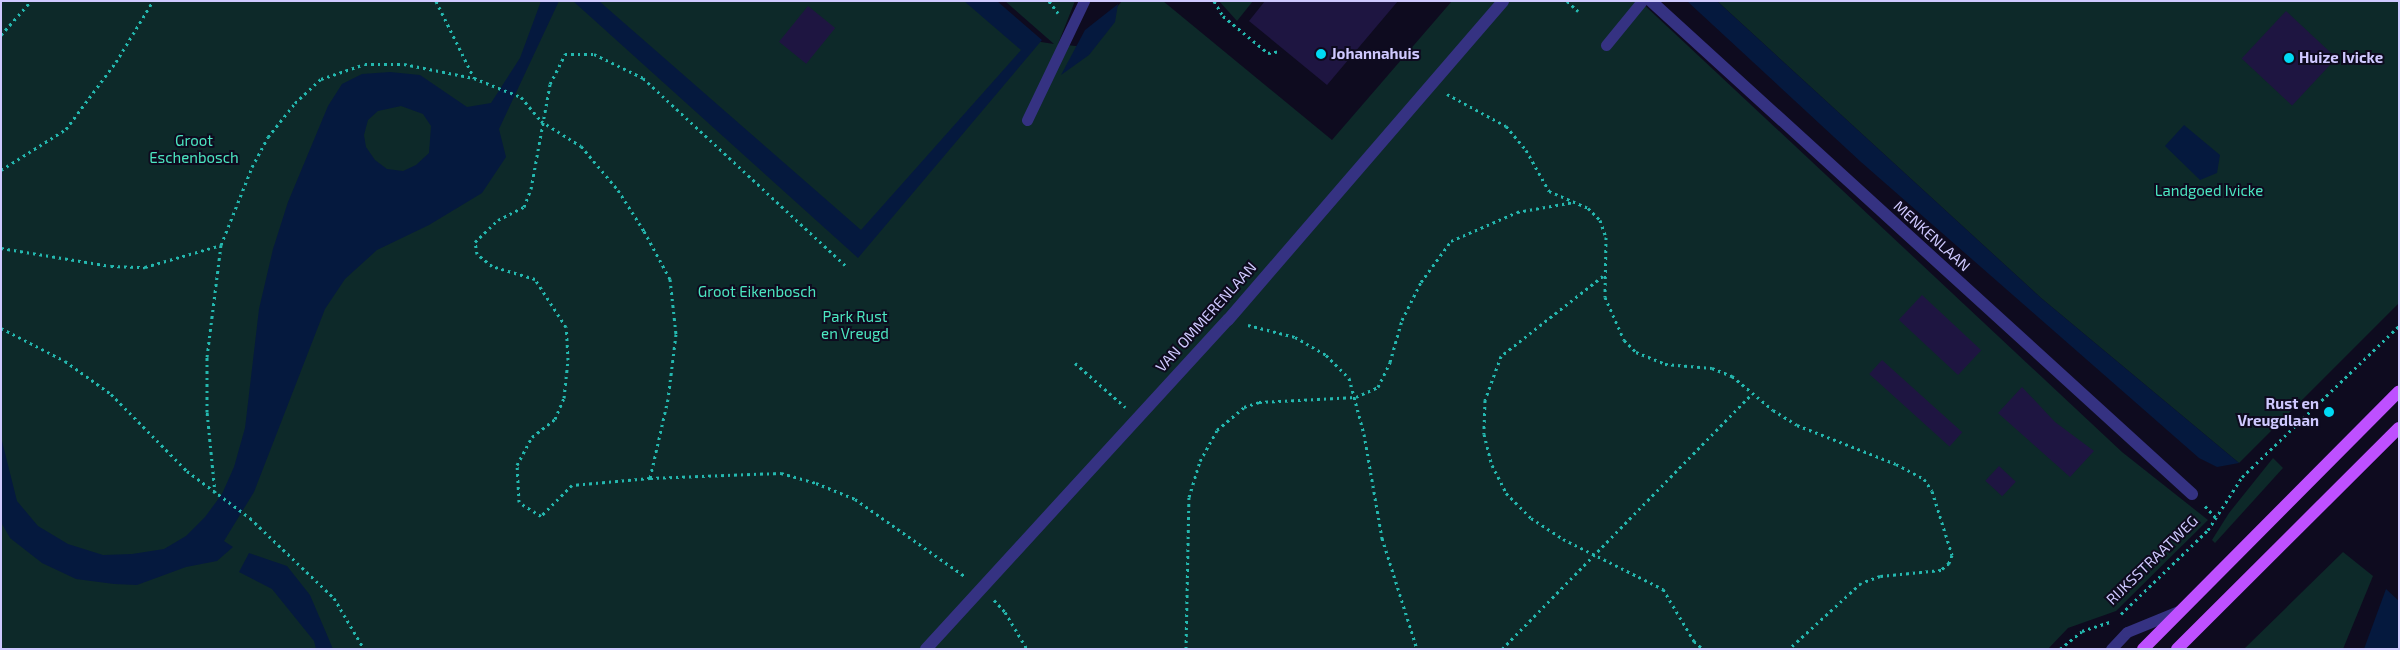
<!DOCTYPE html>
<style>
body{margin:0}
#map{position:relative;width:2400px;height:650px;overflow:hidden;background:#0e0b1f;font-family:"Exo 2",sans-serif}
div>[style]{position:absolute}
.green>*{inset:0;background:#0d2929}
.water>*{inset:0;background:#05193e}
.building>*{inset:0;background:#1e1541;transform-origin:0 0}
.path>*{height:3px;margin-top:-1.5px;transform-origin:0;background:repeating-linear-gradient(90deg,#24b8af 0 2.5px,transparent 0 6.5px)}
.service>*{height:11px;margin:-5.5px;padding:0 5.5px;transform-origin:5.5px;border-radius:5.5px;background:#353282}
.minor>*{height:12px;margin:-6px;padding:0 6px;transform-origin:6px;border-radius:6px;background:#353282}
.primary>*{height:12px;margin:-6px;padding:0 6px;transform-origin:6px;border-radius:6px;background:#be50ff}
.dots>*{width:14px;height:14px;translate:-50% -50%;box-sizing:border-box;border:2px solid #0e0b1f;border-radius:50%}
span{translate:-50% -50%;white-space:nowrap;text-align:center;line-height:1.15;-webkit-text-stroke:4px #0e0b1f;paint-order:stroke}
.poi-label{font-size:15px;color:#cfc9ff;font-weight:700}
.left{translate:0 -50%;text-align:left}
.right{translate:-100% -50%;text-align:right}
.park-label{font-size:15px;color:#4ce7c1}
.street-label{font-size:15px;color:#cfc9ff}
.frame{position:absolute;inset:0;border:2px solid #cfc9ff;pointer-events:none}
</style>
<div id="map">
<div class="green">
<i style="clip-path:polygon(1px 1px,983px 1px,1028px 40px,1054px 44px,1005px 1px,1075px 1px,1058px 44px,1084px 47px,1122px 1px,1163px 1px,1332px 140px,1452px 1px,1640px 1px,2122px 452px,2208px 520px,2116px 611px,2068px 628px,2048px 649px,1px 649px)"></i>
<i style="clip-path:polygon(1219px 1px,1253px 1px,1237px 21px)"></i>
<i style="clip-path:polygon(1717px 1px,2399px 1px,2399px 303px,2239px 463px,2041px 298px)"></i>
<i style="clip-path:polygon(2273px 458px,2283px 468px,2215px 543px,2212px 540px,2229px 513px)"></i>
<i style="clip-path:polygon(2343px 552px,2373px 576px,2343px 649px,2244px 649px)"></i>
</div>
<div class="water">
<i style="clip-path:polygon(evenodd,541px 1px,559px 1px,499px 129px,506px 157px,482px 193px,429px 225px,377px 250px,345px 279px,325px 309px,254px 492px,224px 541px,233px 547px,217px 561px,186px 567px,137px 585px,114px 584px,76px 579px,42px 563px,10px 538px,1px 522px,1px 437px,17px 501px,38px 526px,68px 544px,103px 555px,132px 554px,164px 549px,186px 536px,205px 517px,222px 494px,234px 467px,245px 428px,259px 309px,273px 249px,288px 202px,328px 106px,342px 84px,362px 74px,390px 72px,420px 75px,467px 107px,491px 103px,520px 58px,541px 1px,401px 106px,423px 114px,431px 126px,429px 153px,416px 165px,403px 171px,387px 169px,375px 160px,366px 147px,364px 135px,368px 120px,378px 111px,401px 106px)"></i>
<i style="clip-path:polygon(573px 1px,599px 1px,861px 230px,1021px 50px,964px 1px,997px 1px,1042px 40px,858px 258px)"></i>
<i style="clip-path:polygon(1687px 1px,1717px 1px,2041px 298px,2239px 463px,2217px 467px,2199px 458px,1861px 162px)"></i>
<i style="clip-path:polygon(1118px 4px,1115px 22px,1089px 55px,1061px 75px,1085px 30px)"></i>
<i style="clip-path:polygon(2184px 125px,2220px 155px,2217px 173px,2200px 180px,2165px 146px)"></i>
<i style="clip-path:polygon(249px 553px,287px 566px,310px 595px,333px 649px,316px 649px,314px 641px,272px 589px,239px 572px)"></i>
<i style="clip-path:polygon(2386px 589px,2399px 601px,2399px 649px,2364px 649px)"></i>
</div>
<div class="building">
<i style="clip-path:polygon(1265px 1px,1398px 1px,1327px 85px,1249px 21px)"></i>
<i style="left:808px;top:6px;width:35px;height:46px;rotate:39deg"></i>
<i style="left:2286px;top:11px;width:69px;height:65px;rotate:43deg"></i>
<i style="left:1922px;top:295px;width:81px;height:34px;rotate:43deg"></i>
<i style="left:1882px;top:360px;width:108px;height:19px;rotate:42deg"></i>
<i style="clip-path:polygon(2022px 387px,2055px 422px,2094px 451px,2070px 477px,1998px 413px)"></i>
<i style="left:1999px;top:466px;width:23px;height:20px;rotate:43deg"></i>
</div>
<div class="path">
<i style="left:436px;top:1px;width:86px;rotate:63.7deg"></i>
<i style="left:1049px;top:1px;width:15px;rotate:53deg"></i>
<i style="left:1214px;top:1px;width:17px;rotate:59deg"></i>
<i style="left:1223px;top:16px;width:58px;rotate:39.4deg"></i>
<i style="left:1268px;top:53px;width:13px;rotate:-9deg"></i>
<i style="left:1567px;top:1px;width:15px;rotate:42deg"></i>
<i style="left:1px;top:35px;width:45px;rotate:-48.6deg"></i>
<i style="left:1447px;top:94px;width:67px;rotate:28.5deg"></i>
<i style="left:1506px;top:126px;width:31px;rotate:50deg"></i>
<i style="left:1526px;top:150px;width:47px;rotate:60.7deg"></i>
<i style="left:1549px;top:191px;width:43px;rotate:23.6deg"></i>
<i style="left:1588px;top:208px;width:17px;rotate:45deg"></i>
<i style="left:1600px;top:220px;width:18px;rotate:71deg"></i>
<i style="left:1606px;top:237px;width:60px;rotate:91deg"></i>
<i style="left:1605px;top:297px;width:47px;rotate:66.2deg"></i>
<i style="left:1624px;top:340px;width:17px;rotate:45deg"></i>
<i style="left:1636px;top:352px;width:31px;rotate:22deg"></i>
<i style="left:1665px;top:364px;width:47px;rotate:4.9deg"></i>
<i style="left:1712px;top:368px;width:22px;rotate:22deg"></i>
<i style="left:1732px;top:376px;width:53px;rotate:39.7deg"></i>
<i style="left:1773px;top:410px;width:28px;rotate:32deg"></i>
<i style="left:1797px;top:425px;width:106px;rotate:21.5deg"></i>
<i style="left:1896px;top:464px;width:32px;rotate:28deg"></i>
<i style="left:1924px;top:479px;width:14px;rotate:56deg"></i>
<i style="left:1932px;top:491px;width:67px;rotate:72.6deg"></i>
<i style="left:1952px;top:555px;width:9px;rotate:111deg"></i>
<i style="left:1949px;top:563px;width:11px;rotate:139deg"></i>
<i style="left:1941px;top:570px;width:61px;rotate:174.4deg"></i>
<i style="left:1880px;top:576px;width:20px;rotate:160deg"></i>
<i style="left:1861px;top:583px;width:98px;rotate:137.5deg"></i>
<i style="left:1px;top:170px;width:77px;rotate:-32.2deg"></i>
<i style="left:66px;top:129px;width:84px;rotate:-53.3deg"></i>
<i style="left:116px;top:62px;width:71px;rotate:-58.8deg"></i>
<i style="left:1px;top:248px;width:111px;rotate:9.3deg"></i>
<i style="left:111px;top:266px;width:34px;rotate:2deg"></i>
<i style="left:145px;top:267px;width:79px;rotate:-16.1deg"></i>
<i style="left:1603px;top:276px;width:130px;rotate:141.9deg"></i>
<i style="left:1501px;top:356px;width:47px;rotate:110deg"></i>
<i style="left:1485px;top:400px;width:34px;rotate:92deg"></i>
<i style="left:1484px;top:434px;width:32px;rotate:76deg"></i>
<i style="left:1492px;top:465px;width:31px;rotate:63deg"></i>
<i style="left:1506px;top:493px;width:35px;rotate:45deg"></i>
<i style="left:1531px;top:518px;width:38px;rotate:33deg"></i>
<i style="left:1563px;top:539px;width:112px;rotate:26.6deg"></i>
<i style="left:1663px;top:589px;width:61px;rotate:59.2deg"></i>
<i style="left:1694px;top:641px;width:12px;rotate:42deg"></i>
<i style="left:1248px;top:325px;width:49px;rotate:14.3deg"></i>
<i style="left:1295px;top:337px;width:36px;rotate:30deg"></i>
<i style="left:1326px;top:355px;width:33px;rotate:45deg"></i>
<i style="left:1349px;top:378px;width:58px;rotate:75deg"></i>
<i style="left:1364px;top:434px;width:106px;rotate:80.2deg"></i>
<i style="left:1382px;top:538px;width:116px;rotate:72.5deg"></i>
<i style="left:1px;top:328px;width:72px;rotate:27.3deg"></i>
<i style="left:65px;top:361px;width:57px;rotate:35.7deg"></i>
<i style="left:111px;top:394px;width:108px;rotate:45.4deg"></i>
<i style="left:187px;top:471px;width:79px;rotate:36.7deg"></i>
<i style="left:250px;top:518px;width:116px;rotate:43.6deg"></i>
<i style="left:334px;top:598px;width:59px;rotate:59.5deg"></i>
<i style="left:1075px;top:363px;width:67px;rotate:41.3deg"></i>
<i style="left:650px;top:478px;width:78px;rotate:174.9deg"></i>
<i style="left:572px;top:485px;width:44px;rotate:135deg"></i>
<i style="left:541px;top:516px;width:26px;rotate:-148deg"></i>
<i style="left:519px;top:502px;width:37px;rotate:-93deg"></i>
<i style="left:517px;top:465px;width:32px;rotate:-62deg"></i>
<i style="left:532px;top:437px;width:29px;rotate:-38deg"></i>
<i style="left:555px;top:419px;width:23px;rotate:-67deg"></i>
<i style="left:564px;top:398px;width:38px;rotate:-84deg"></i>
<i style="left:568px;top:360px;width:33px;rotate:-93deg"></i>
<i style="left:566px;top:327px;width:57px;rotate:-122.9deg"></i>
<i style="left:535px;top:279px;width:45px;rotate:-163.2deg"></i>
<i style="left:492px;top:266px;width:19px;rotate:-141deg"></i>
<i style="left:477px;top:254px;width:12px;rotate:-99deg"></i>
<i style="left:475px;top:242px;width:32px;rotate:-44deg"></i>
<i style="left:498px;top:220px;width:29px;rotate:-27deg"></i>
<i style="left:524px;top:207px;width:19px;rotate:-69deg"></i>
<i style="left:531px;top:189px;width:107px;rotate:-79.7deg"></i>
<i style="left:550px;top:84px;width:34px;rotate:-63deg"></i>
<i style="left:565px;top:54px;width:29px"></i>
<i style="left:594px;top:54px;width:55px;rotate:26.1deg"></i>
<i style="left:643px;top:78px;width:278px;rotate:42.8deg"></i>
<i style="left:215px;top:493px;width:81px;rotate:-95.6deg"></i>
<i style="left:207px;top:412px;width:55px;rotate:-90deg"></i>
<i style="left:207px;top:357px;width:113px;rotate:-82.9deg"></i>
<i style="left:221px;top:245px;width:84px;rotate:-68.3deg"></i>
<i style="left:252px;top:167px;width:34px;rotate:-62deg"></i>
<i style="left:268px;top:137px;width:43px;rotate:-51.5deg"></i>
<i style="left:295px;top:103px;width:35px;rotate:-43deg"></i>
<i style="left:321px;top:79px;width:46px;rotate:-18.8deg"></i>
<i style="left:365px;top:64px;width:39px"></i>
<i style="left:404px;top:64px;width:71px;rotate:11.3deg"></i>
<i style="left:474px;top:78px;width:51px;rotate:22deg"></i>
<i style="left:521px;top:97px;width:31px;rotate:50deg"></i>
<i style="left:541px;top:121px;width:47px;rotate:32deg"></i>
<i style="left:581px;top:146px;width:57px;rotate:49.9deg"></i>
<i style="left:618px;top:190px;width:49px;rotate:57.6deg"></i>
<i style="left:644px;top:231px;width:55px;rotate:61.6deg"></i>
<i style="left:670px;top:279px;width:55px;rotate:83.8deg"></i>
<i style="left:676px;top:334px;width:65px;rotate:97deg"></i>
<i style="left:668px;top:399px;width:81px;rotate:102.8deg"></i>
<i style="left:650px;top:478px;width:131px;rotate:-2.2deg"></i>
<i style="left:781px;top:473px;width:36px;rotate:16deg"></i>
<i style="left:816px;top:483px;width:42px;rotate:22.3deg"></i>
<i style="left:855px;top:499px;width:136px;rotate:35.1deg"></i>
<i style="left:2205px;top:506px;width:16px;rotate:47deg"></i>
<i style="left:994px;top:600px;width:16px;rotate:47deg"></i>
<i style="left:1005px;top:612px;width:43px;rotate:59.3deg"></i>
<i style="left:2121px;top:614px;width:121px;rotate:-44deg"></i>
<i style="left:2208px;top:530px;width:63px;rotate:-57.3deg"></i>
<i style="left:2242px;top:477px;width:218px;rotate:-43.9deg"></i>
<i style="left:1186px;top:649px;width:152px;rotate:-88.9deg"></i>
<i style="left:1189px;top:497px;width:38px;rotate:-73deg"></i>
<i style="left:1200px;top:461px;width:35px;rotate:-61deg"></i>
<i style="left:1217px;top:430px;width:35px;rotate:-40deg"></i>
<i style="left:1244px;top:407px;width:16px;rotate:-18deg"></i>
<i style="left:1259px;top:402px;width:97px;rotate:-3deg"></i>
<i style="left:1356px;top:397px;width:24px;rotate:-24deg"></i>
<i style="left:1378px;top:387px;width:28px;rotate:-64deg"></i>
<i style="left:1390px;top:362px;width:44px;rotate:-74.1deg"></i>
<i style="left:1402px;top:320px;width:42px;rotate:-63.4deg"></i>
<i style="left:1421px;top:282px;width:51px;rotate:-53.8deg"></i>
<i style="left:1451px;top:241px;width:72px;rotate:-23.7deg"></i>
<i style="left:1517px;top:212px;width:58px;rotate:-10deg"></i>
<i style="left:1502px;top:649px;width:357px;rotate:-45.6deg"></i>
<i style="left:2060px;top:649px;width:28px;rotate:-39deg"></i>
<i style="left:2082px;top:631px;width:29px;rotate:-18deg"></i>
</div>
<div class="service">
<i style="left:1606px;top:45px;width:57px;rotate:-50.7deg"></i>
<i style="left:1027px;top:120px;width:132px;rotate:-64.4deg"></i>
<i style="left:2111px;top:649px;width:23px;rotate:-47deg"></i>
<i style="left:2127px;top:632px;width:58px;rotate:-22.2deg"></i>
</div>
<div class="minor">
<i style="left:1651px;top:1px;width:732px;rotate:42.34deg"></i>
<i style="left:926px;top:649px;width:447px;rotate:-47.5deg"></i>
<i style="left:1228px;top:320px;width:421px;rotate:-49.2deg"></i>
</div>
<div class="primary">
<i style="left:2143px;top:649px;width:363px;rotate:-45.2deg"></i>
<i style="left:2177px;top:649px;width:313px;rotate:-44.9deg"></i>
</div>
<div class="dots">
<i style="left:1321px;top:54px;background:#00daf4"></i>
<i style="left:2289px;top:58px;background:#00daf4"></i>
<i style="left:2329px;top:412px;background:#00daf4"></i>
</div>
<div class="poi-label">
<span class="left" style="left:1331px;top:54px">Johannahuis</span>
<span class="left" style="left:2299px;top:58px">Huize Ivicke</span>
<span class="right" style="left:2319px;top:412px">Rust en<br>Vreugdlaan</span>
</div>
<div class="park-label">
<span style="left:194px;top:149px">Groot<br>Eschenbosch</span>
<span style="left:2209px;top:191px">Landgoed Ivicke</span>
<span style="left:757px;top:292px">Groot Eikenbosch</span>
<span style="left:855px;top:325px">Park Rust<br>en Vreugd</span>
</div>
<div class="street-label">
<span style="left:1932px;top:236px;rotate:42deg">MENKENLAAN</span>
<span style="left:1206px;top:317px;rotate:-48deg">VAN OMMERENLAAN</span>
<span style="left:2152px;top:560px;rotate:-44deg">RIJKSSTRAATWEG</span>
</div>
<div class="frame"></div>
</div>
